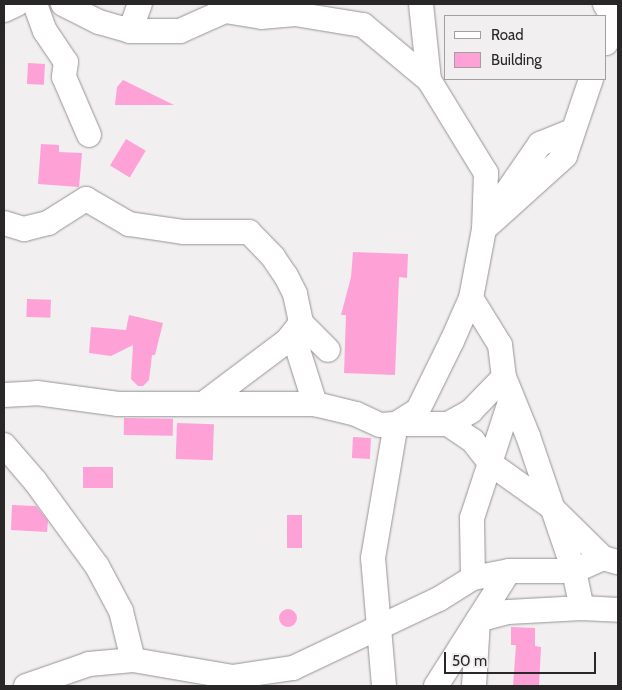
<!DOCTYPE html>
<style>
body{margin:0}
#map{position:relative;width:622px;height:690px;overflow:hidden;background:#f2eff0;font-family:Cabin,sans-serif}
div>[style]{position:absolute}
.building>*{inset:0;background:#fea1d7;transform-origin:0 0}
.round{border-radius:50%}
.roads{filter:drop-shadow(0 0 1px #979395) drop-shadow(0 0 1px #979395)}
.street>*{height:24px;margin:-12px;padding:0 12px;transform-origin:12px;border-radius:12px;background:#fff}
span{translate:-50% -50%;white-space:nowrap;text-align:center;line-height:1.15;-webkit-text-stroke:4px #f2eff0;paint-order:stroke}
.frame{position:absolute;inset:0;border:5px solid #292728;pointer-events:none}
.legend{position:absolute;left:444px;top:15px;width:162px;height:65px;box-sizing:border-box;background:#f2eff0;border:1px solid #a29fa0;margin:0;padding:6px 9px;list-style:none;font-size:15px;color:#292728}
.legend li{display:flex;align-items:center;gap:10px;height:25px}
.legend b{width:25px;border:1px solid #a29fa0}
.scale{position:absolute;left:444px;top:652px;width:152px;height:22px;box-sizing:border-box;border:2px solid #292728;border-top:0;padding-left:6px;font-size:15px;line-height:18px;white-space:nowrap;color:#292728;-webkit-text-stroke:4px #f2eff0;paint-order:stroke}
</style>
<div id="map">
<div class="building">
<i style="left:28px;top:63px;width:17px;height:21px;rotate:3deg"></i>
<i style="clip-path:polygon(123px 80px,174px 105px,115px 105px,117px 87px)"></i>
<i style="left:126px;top:139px;width:23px;height:31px;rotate:31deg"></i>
<i style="clip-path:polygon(41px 144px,59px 145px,59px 152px,82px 153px,79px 187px,38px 184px)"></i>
<i style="clip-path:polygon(353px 252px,408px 254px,407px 278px,399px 277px,395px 375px,344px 373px,346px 315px,341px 315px,351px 277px)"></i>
<i style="left:27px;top:299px;width:24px;height:18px;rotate:2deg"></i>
<i style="clip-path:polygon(129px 315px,163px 323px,155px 355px,152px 355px,149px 380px,143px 386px,138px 386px,131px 379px,133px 345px,111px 356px,89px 353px,91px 327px,126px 330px)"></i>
<i style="left:124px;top:418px;width:49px;height:17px;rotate:1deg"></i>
<i style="left:177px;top:423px;width:37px;height:36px;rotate:2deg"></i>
<i style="left:353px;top:437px;width:18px;height:21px;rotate:3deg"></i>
<i style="left:83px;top:467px;width:30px;height:21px"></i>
<i style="clip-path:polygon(12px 505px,36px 506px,48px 521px,47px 532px,11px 530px)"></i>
<i style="left:287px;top:515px;width:15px;height:33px"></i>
<i class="round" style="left:279px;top:609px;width:18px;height:18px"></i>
<i style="clip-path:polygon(511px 627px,535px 628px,535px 646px,541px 647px,539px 686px,513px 686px,516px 645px,511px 645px)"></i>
</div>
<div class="roads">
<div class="street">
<i style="left:35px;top:4px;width:29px;rotate:70deg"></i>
<i style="left:45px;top:31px;width:37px;rotate:56deg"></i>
<i style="left:66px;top:62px;width:15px;rotate:98deg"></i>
<i style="left:64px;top:77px;width:63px;rotate:66.7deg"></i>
<i style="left:63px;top:4px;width:40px;rotate:26.6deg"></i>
<i style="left:99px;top:22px;width:32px;rotate:16deg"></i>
<i style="left:130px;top:31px;width:50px"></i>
<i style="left:180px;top:31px;width:49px;rotate:-24deg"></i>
<i style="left:225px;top:11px;width:36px;rotate:9deg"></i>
<i style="left:261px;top:17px;width:34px;rotate:-5deg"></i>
<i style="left:295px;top:14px;width:69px;rotate:9.2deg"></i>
<i style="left:363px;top:25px;width:86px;rotate:39.8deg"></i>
<i style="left:421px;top:4px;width:76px;rotate:84deg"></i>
<i style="left:429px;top:80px;width:109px;rotate:58.5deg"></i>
<i style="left:486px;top:173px;width:56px;rotate:92deg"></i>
<i style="left:605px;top:4px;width:26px;rotate:59deg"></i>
<i style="left:4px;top:10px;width:14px;rotate:-25deg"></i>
<i style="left:130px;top:31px;width:29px;rotate:-70deg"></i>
<i style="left:606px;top:43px;width:21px;rotate:-59deg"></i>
<i style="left:497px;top:206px;width:75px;rotate:-55.3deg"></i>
<i style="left:540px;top:144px;width:35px;rotate:-22deg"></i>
<i style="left:4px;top:223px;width:21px;rotate:17deg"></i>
<i style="left:24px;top:229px;width:25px;rotate:-14deg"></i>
<i style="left:48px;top:223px;width:45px;rotate:-32.3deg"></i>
<i style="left:86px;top:199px;width:50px;rotate:30.2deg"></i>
<i style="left:129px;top:224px;width:56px;rotate:8.3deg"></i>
<i style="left:184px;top:232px;width:65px"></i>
<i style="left:249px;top:232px;width:35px;rotate:46deg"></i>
<i style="left:273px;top:257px;width:23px;rotate:56deg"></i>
<i style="left:286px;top:276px;width:20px;rotate:63deg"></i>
<i style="left:295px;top:294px;width:30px;rotate:78deg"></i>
<i style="left:301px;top:323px;width:38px;rotate:45deg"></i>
<i style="left:471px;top:298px;width:55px;rotate:58.3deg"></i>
<i style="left:500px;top:345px;width:32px;rotate:83deg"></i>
<i style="left:504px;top:377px;width:64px;rotate:67.9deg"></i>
<i style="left:528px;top:436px;width:143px;rotate:71.2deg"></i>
<i style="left:574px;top:571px;width:38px;rotate:78deg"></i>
<i style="left:301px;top:323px;width:27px;rotate:96deg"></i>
<i style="left:298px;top:350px;width:57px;rotate:72.5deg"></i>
<i style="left:4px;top:395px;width:33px;rotate:-3deg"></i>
<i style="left:37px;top:393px;width:82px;rotate:7.7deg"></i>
<i style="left:118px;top:404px;width:197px"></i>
<i style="left:315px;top:404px;width:42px;rotate:13.7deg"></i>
<i style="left:356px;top:414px;width:26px;rotate:25deg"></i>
<i style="left:380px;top:425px;width:16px;rotate:-4deg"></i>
<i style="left:396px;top:424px;width:26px;rotate:-32deg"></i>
<i style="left:418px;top:410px;width:77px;rotate:-63.8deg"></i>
<i style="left:452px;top:341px;width:47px;rotate:-66.2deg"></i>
<i style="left:471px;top:298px;width:70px;rotate:-79.3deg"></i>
<i style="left:484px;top:229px;width:109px;rotate:-42deg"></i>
<i style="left:565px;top:156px;width:81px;rotate:-71.3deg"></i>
<i style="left:203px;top:404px;width:105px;rotate:-36.9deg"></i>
<i style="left:287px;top:341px;width:23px;rotate:-52deg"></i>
<i style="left:448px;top:424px;width:26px;rotate:-29deg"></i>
<i style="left:471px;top:411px;width:47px;rotate:-45.9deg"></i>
<i style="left:4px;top:445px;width:48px;rotate:49.3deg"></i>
<i style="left:35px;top:481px;width:105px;rotate:53.9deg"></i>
<i style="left:97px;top:566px;width:51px;rotate:61.9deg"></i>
<i style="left:121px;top:611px;width:50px;rotate:76.2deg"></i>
<i style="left:473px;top:578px;width:60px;rotate:-91deg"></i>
<i style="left:472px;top:518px;width:125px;rotate:-71.9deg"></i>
<i style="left:26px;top:686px;width:67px;rotate:-19.2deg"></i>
<i style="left:89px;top:664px;width:44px;rotate:-5.2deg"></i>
<i style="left:133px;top:660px;width:100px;rotate:9.7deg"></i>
<i style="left:232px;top:677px;width:62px;rotate:-8.4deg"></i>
<i style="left:293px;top:668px;width:161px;rotate:-25.3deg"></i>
<i style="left:439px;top:599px;width:40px;rotate:-32deg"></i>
<i style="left:473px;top:578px;width:37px;rotate:-11deg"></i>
<i style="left:509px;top:571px;width:65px"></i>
<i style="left:574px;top:571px;width:32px;rotate:-24deg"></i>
<i style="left:384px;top:686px;width:128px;rotate:-94.9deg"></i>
<i style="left:373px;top:558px;width:136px;rotate:-80.3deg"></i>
<i style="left:396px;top:424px;width:52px"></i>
<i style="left:448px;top:424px;width:30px;rotate:34deg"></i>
<i style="left:473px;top:441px;width:29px;rotate:52deg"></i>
<i style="left:491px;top:464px;width:72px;rotate:35.4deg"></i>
<i style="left:550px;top:506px;width:74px;rotate:44.5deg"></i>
<i style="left:603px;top:558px;width:15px;rotate:16deg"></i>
<i style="left:436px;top:686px;width:136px;rotate:-57.6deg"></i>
<i style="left:474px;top:686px;width:66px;rotate:-86.5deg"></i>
<i style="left:478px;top:620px;width:31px;rotate:-15deg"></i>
<i style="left:508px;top:612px;width:74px;rotate:-3.1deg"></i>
<i style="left:582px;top:608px;width:36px;rotate:3deg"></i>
</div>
</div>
<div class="frame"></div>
<ul class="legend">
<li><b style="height:6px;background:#fff"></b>Road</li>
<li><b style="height:14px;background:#fea1d7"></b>Building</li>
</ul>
<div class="scale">50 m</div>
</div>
